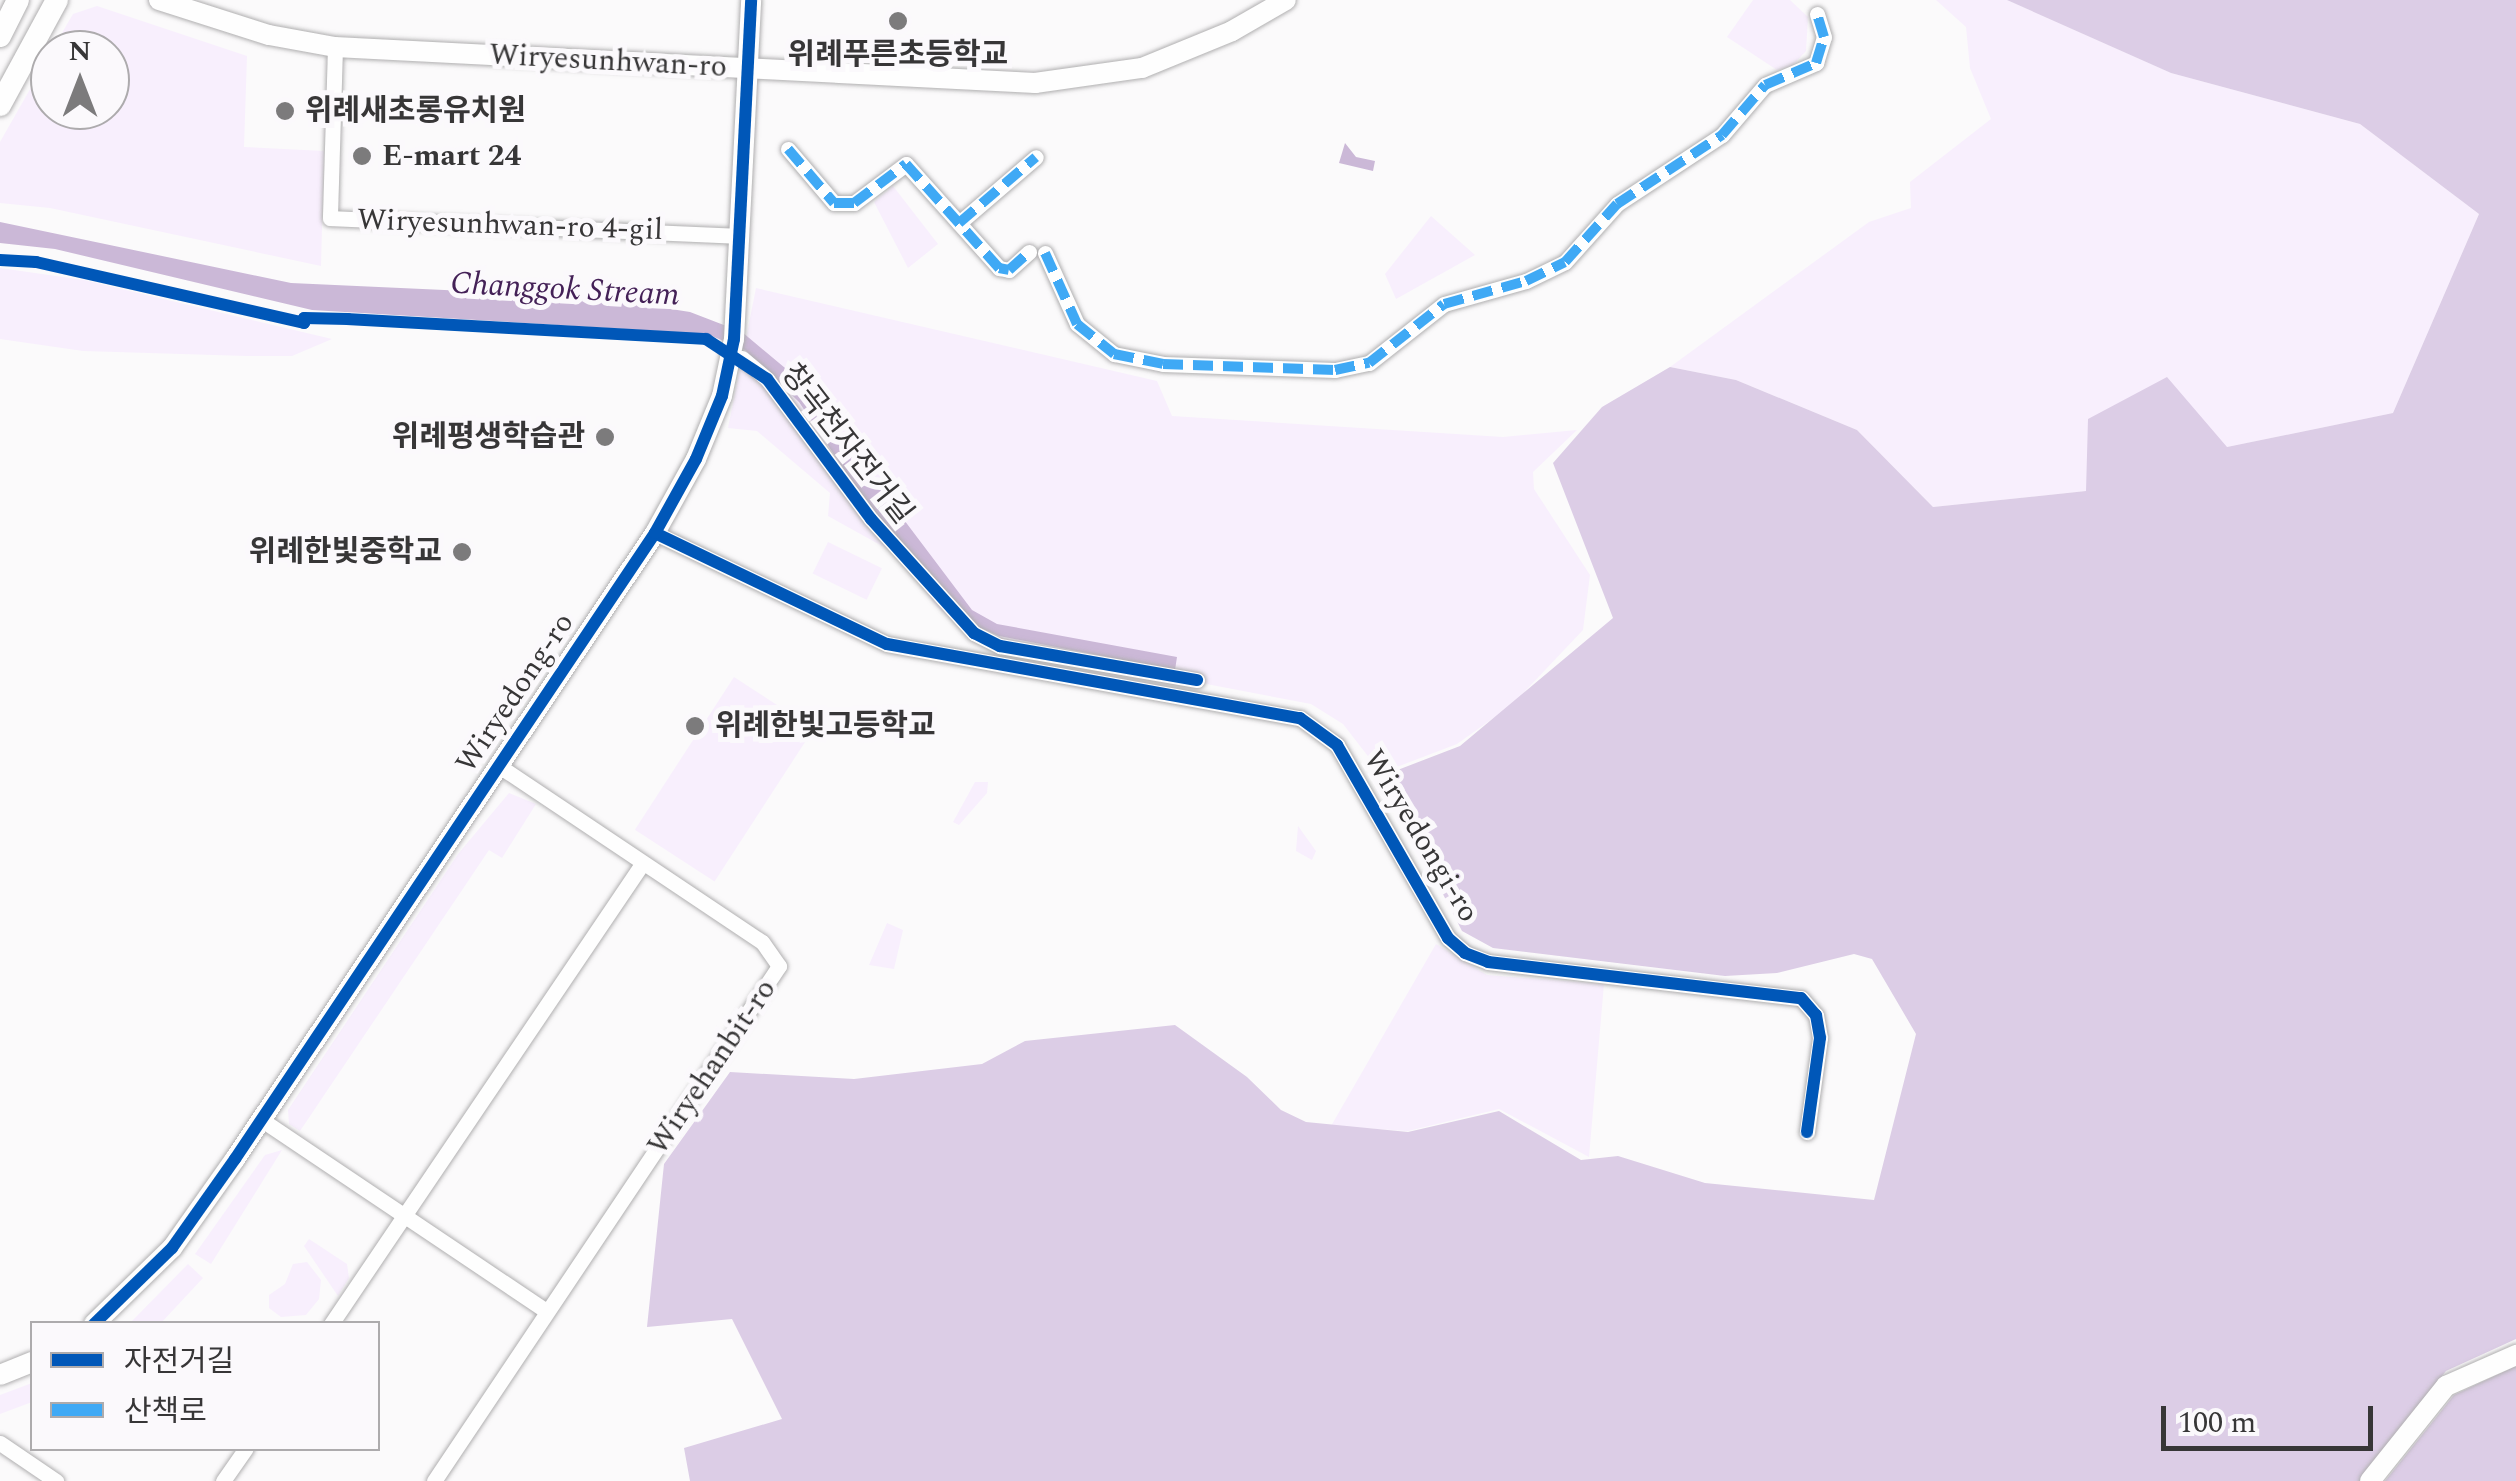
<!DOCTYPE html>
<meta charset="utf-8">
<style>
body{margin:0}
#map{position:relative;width:2516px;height:1481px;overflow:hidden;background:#fbfafb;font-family:Spectral,"Noto Sans KR",serif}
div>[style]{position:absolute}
.green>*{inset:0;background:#f8effd;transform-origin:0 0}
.forest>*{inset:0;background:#dccde6}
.water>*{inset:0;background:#cbb8d7}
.roads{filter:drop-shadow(0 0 2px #b0afb0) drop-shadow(0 0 2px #b0afb0)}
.street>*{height:15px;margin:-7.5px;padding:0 7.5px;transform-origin:7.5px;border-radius:7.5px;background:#fefefe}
.secondary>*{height:20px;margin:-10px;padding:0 10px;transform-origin:10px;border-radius:10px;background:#fefefe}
.primary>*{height:22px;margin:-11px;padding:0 11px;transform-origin:11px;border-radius:11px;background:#fefefe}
.quiet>*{height:10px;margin-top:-5px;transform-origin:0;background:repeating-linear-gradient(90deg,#3fa9f5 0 20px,transparent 0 30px)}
.cycleway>*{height:12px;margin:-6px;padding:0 6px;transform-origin:6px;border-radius:6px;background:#0057b8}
.dots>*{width:28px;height:28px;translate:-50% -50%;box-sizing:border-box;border:5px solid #fbf9fc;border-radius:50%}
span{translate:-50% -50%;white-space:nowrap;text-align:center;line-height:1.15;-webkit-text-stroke:10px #fbf9fc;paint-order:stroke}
.poi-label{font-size:30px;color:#373637;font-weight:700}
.left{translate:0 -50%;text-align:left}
.right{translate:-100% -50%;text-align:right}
.street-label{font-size:30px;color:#373637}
.water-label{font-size:32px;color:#442157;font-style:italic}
.legend{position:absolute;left:30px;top:1321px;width:350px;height:130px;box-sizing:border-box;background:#fbf9fc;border:2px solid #adabad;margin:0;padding:12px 18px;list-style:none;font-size:30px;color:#373637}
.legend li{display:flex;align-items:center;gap:20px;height:50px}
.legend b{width:50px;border:2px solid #adabad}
.north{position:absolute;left:30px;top:30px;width:100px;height:100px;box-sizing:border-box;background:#fbf9fc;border:2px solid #adabad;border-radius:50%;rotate:0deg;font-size:28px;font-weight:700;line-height:40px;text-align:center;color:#373637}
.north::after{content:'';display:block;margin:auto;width:35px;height:45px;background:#7c7b7c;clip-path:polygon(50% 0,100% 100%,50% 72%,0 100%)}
.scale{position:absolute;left:2161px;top:1406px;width:212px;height:45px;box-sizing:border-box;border:5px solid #373637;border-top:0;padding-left:12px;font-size:30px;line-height:35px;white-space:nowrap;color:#373637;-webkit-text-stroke:8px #fbf9fc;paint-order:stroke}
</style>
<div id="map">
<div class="green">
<i style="clip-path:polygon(1753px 0,1790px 0,1808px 17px,1806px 51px,1792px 66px,1777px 70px,1727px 37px)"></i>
<i style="clip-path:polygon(1936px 0,2007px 0,2171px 73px,2360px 124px,2479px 214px,2393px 413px,2227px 447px,2086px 491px,1933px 507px,1857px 430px,1736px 380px,1670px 367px,1869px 222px,1911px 208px,1910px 182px,1991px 119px,1970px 68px,1966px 27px)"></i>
<i style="clip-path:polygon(97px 6px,247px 56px,244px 147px,324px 151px,321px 266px,50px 208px,0 203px,0 142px,50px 54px,50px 110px,110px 110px,110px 50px,52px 50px,73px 14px)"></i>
<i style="clip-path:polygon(893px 186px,938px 244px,908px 268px,874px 202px)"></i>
<i style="clip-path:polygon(1431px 216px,1475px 255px,1396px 299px,1385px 274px)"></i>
<i style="clip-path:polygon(0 268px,84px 280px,332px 339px,292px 356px,247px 356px,83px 351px,0 339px)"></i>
<i style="clip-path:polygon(756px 288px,1157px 381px,1172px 416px,1503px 437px,1577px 430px,1533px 472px,1534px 489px,1590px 575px,1583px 630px,1513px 704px,1457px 744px,1381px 773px,1343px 724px,1311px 704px,976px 640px,937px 607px,900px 556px,828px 516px,830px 493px,757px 431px,728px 428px)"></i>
<i style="left:828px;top:542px;width:60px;height:35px;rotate:26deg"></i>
<i style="left:734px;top:677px;width:95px;height:182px;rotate:33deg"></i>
<i style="clip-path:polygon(975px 782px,988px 782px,987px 793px,959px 825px,953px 822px)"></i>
<i style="clip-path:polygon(509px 793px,536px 804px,502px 858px,489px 850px,300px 1131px,289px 1124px,288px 1110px,458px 854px)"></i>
<i style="clip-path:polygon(1298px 826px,1316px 851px,1312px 860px,1296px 851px)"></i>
<i style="clip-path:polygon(887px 923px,903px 930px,894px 969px,869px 965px)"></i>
<i style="clip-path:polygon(1436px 944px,1487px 975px,1604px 984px,1589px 1157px,1499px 1109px,1408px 1131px,1331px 1126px)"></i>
<i style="clip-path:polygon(282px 1150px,211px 1264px,195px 1254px,265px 1155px)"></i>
<i style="clip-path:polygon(309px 1239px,347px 1264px,349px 1278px,338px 1296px,304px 1246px)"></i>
<i style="clip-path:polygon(307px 1262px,321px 1280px,319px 1299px,306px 1315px,281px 1317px,269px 1308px,269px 1295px,285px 1284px,293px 1264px)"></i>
<i style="clip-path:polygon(188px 1264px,203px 1278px,161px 1323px,130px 1323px)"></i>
<i style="clip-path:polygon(32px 1383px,32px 1402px,0 1414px,0 1395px)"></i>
</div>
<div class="forest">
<i style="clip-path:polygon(2007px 0,2516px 0,2516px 1339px,2446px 1371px,2360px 1481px,690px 1481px,684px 1448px,782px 1419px,732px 1319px,647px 1327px,664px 1164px,730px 1072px,854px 1079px,982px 1064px,1025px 1041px,1175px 1025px,1247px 1077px,1281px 1110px,1306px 1122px,1408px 1132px,1499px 1111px,1581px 1160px,1618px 1156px,1705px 1183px,1874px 1200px,1916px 1034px,1872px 959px,1854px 954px,1777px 973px,1725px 976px,1493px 948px,1462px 931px,1382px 776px,1460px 746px,1613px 618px,1553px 463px,1602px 407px,1670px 367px,1736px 380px,1857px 430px,1933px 507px,2086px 491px,2088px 419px,2167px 377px,2227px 447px,2393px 413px,2479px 214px,2360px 124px,2171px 73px)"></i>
<i style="clip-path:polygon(2516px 1366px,2516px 1481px,2385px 1481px,2454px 1395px)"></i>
</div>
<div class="water">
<i style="clip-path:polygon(1345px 143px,1356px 157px,1375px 161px,1373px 171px,1339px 163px)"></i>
<i style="clip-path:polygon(0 222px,291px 283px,595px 297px,690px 312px,742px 332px,797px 378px,972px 610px,997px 624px,1177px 657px,1175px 670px,999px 636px,974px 625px,875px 516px,799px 402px,745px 350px,707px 334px,312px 310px,55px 249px,0 243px)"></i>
</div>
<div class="roads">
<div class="street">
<i style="left:335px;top:47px;width:171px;rotate:91.7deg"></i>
<i style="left:330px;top:218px;width:410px;rotate:2.5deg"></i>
<i style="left:788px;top:149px;width:71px;rotate:49.6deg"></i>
<i style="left:834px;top:203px;width:20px"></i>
<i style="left:854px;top:203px;width:65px;rotate:-36.9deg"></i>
<i style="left:906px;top:164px;width:140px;rotate:48.2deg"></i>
<i style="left:999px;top:268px;width:10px;rotate:11deg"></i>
<i style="left:1009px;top:270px;width:27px;rotate:-42deg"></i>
<i style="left:959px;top:223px;width:101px;rotate:-40.6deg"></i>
<i style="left:1045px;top:253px;width:78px;rotate:65.7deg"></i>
<i style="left:1077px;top:324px;width:48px;rotate:39deg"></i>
<i style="left:1114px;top:354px;width:50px;rotate:11.5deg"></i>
<i style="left:1163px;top:364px;width:172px;rotate:2deg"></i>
<i style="left:1335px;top:370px;width:35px;rotate:-12deg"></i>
<i style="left:1369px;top:363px;width:95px;rotate:-38.2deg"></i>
<i style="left:1444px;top:304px;width:85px;rotate:-15.7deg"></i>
<i style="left:1526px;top:281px;width:43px;rotate:-26deg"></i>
<i style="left:1565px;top:262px;width:78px;rotate:-48.1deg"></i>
<i style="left:1617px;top:204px;width:126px;rotate:-33.3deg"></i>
<i style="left:1722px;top:135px;width:66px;rotate:-49.3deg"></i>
<i style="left:1765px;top:85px;width:56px;rotate:-23.3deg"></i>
<i style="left:1816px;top:63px;width:27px;rotate:-73deg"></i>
<i style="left:1824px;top:37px;width:24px;rotate:-107deg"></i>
<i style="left:742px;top:358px;width:33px;rotate:40deg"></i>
<i style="left:767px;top:379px;width:174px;rotate:53.4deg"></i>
<i style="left:871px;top:519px;width:154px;rotate:47.9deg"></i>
<i style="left:974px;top:633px;width:29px;rotate:27deg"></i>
<i style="left:1000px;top:646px;width:200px;rotate:9.8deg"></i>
<i style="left:655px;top:533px;width:257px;rotate:25.6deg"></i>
<i style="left:887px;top:644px;width:420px;rotate:10.2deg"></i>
<i style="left:1300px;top:718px;width:46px;rotate:36.1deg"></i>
<i style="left:1337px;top:745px;width:223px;rotate:60.1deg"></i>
<i style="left:1448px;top:938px;width:23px;rotate:41deg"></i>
<i style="left:1465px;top:953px;width:25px;rotate:21deg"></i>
<i style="left:1488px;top:962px;width:315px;rotate:6.6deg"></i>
<i style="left:1801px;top:998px;width:23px;rotate:49deg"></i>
<i style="left:1816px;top:1015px;width:23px;rotate:80deg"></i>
<i style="left:1820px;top:1038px;width:95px;rotate:97.9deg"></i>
<i style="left:262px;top:1120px;width:342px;rotate:33.9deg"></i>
<i style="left:331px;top:1324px;width:555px;rotate:-55.94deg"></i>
<i style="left:0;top:1443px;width:68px;rotate:34.2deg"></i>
<i style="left:223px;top:1481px;width:40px;rotate:-55.1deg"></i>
<i style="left:434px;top:1481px;width:620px;rotate:-56.18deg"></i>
<i style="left:779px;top:966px;width:29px;rotate:-125deg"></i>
<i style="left:762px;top:942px;width:320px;rotate:-146.2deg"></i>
</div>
<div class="secondary">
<i style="left:159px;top:0;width:115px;rotate:17.7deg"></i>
<i style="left:269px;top:35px;width:67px;rotate:10.3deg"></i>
<i style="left:335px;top:47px;width:701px;rotate:2.94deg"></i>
<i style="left:1035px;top:83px;width:108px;rotate:-8deg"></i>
<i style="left:1142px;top:68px;width:97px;rotate:-22.3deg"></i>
<i style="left:1232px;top:31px;width:62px;rotate:-29.9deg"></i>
<i style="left:94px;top:1324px;width:109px;rotate:-44.3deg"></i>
<i style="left:172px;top:1248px;width:109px;rotate:-54.7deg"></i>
<i style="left:235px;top:1159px;width:754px;rotate:-56.14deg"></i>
<i style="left:655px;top:533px;width:85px;rotate:-61deg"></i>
<i style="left:696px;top:459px;width:68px;rotate:-67.6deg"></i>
<i style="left:722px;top:396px;width:58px;rotate:-78.1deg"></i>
<i style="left:734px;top:339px;width:339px;rotate:-87.1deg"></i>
<i style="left:0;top:1375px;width:35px;rotate:-22deg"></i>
<i style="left:2370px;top:1481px;width:122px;rotate:-51.3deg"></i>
<i style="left:2446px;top:1386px;width:77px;rotate:-23.9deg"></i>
</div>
<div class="primary">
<i style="left:0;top:36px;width:40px;rotate:-63.4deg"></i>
<i style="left:0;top:105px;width:119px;rotate:-61.5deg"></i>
</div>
</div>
<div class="quiet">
<i style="left:788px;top:149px;width:71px;rotate:49.6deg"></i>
<i style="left:834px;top:203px;width:20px"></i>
<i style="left:854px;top:203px;width:65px;rotate:-36.9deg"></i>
<i style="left:906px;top:164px;width:140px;rotate:48.2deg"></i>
<i style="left:999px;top:268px;width:10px;rotate:11deg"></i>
<i style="left:1009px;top:270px;width:27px;rotate:-42deg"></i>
<i style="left:959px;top:223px;width:101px;rotate:-40.6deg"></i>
<i style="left:1045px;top:253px;width:78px;rotate:65.7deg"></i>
<i style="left:1077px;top:324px;width:48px;rotate:39deg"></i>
<i style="left:1114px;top:354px;width:50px;rotate:11.5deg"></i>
<i style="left:1163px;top:364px;width:172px;rotate:2deg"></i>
<i style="left:1335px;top:370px;width:35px;rotate:-12deg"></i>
<i style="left:1369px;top:363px;width:95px;rotate:-38.2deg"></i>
<i style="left:1444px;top:304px;width:85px;rotate:-15.7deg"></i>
<i style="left:1526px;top:281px;width:43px;rotate:-26deg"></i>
<i style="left:1565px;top:262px;width:78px;rotate:-48.1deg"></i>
<i style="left:1617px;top:204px;width:126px;rotate:-33.3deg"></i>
<i style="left:1722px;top:135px;width:66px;rotate:-49.3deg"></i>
<i style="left:1765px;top:85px;width:56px;rotate:-23.3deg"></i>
<i style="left:1816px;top:63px;width:27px;rotate:-73deg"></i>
<i style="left:1824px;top:37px;width:24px;rotate:-107deg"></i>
</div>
<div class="cycleway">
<i style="left:0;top:260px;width:36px;rotate:3deg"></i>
<i style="left:36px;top:262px;width:275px;rotate:12.8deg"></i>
<i style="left:304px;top:323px;width:5px;rotate:-90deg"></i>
<i style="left:304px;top:318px;width:44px;rotate:1.3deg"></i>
<i style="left:348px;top:319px;width:359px;rotate:3.2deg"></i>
<i style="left:706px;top:339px;width:73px;rotate:33.3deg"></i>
<i style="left:767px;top:379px;width:174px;rotate:53.4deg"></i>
<i style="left:871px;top:519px;width:154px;rotate:47.9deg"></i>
<i style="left:974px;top:633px;width:29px;rotate:27deg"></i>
<i style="left:1000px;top:646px;width:200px;rotate:9.8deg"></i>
<i style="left:655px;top:533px;width:257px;rotate:25.6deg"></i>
<i style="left:887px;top:644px;width:420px;rotate:10.2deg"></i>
<i style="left:1300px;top:718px;width:46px;rotate:36.1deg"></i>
<i style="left:1337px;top:745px;width:223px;rotate:60.1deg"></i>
<i style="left:1448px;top:938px;width:23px;rotate:41deg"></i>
<i style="left:1465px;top:953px;width:25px;rotate:21deg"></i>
<i style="left:1488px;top:962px;width:315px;rotate:6.6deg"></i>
<i style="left:1801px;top:998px;width:23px;rotate:49deg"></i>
<i style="left:1816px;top:1015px;width:23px;rotate:80deg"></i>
<i style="left:1820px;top:1038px;width:95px;rotate:97.9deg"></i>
<i style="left:94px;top:1324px;width:109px;rotate:-44.3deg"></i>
<i style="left:172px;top:1248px;width:109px;rotate:-54.7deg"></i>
<i style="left:235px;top:1159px;width:754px;rotate:-56.14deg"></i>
<i style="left:655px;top:533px;width:85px;rotate:-61deg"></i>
<i style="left:696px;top:459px;width:68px;rotate:-67.6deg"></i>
<i style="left:722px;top:396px;width:58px;rotate:-78.1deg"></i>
<i style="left:734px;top:339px;width:339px;rotate:-87.1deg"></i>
</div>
<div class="dots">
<i style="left:898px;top:21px;background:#7c7b7c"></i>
<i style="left:285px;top:111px;background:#7c7b7c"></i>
<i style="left:362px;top:156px;background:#7c7b7c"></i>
<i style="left:605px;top:437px;background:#7c7b7c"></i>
<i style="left:462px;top:552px;background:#7c7b7c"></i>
<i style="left:695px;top:726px;background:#7c7b7c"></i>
</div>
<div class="poi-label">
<span style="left:898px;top:55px">위례푸른초등학교</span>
<span class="left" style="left:305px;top:111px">위례새초롱유치원</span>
<span class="left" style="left:382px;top:156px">E-mart 24</span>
<span class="right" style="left:585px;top:437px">위례평생학습관</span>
<span class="right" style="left:442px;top:552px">위례한빛중학교</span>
<span class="left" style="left:715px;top:726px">위례한빛고등학교</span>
</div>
<div class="street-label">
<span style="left:608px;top:61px;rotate:3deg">Wiryesunhwan-ro</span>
<span style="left:510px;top:225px;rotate:2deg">Wiryesunhwan-ro 4-gil</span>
<span style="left:847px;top:444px;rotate:52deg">창곡천자전거길</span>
<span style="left:515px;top:693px;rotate:-56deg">Wiryedong-ro</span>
<span style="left:1421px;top:836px;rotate:59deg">Wiryedongi-ro</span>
<span style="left:712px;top:1067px;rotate:-56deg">Wiryehanbit-ro</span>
</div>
<div class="water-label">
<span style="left:565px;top:290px;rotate:3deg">Changgok Stream</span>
</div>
<ul class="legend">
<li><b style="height:12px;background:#0057b8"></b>자전거길</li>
<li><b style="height:12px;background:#3fa9f5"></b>산책로</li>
</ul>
<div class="north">N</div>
<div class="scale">100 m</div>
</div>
